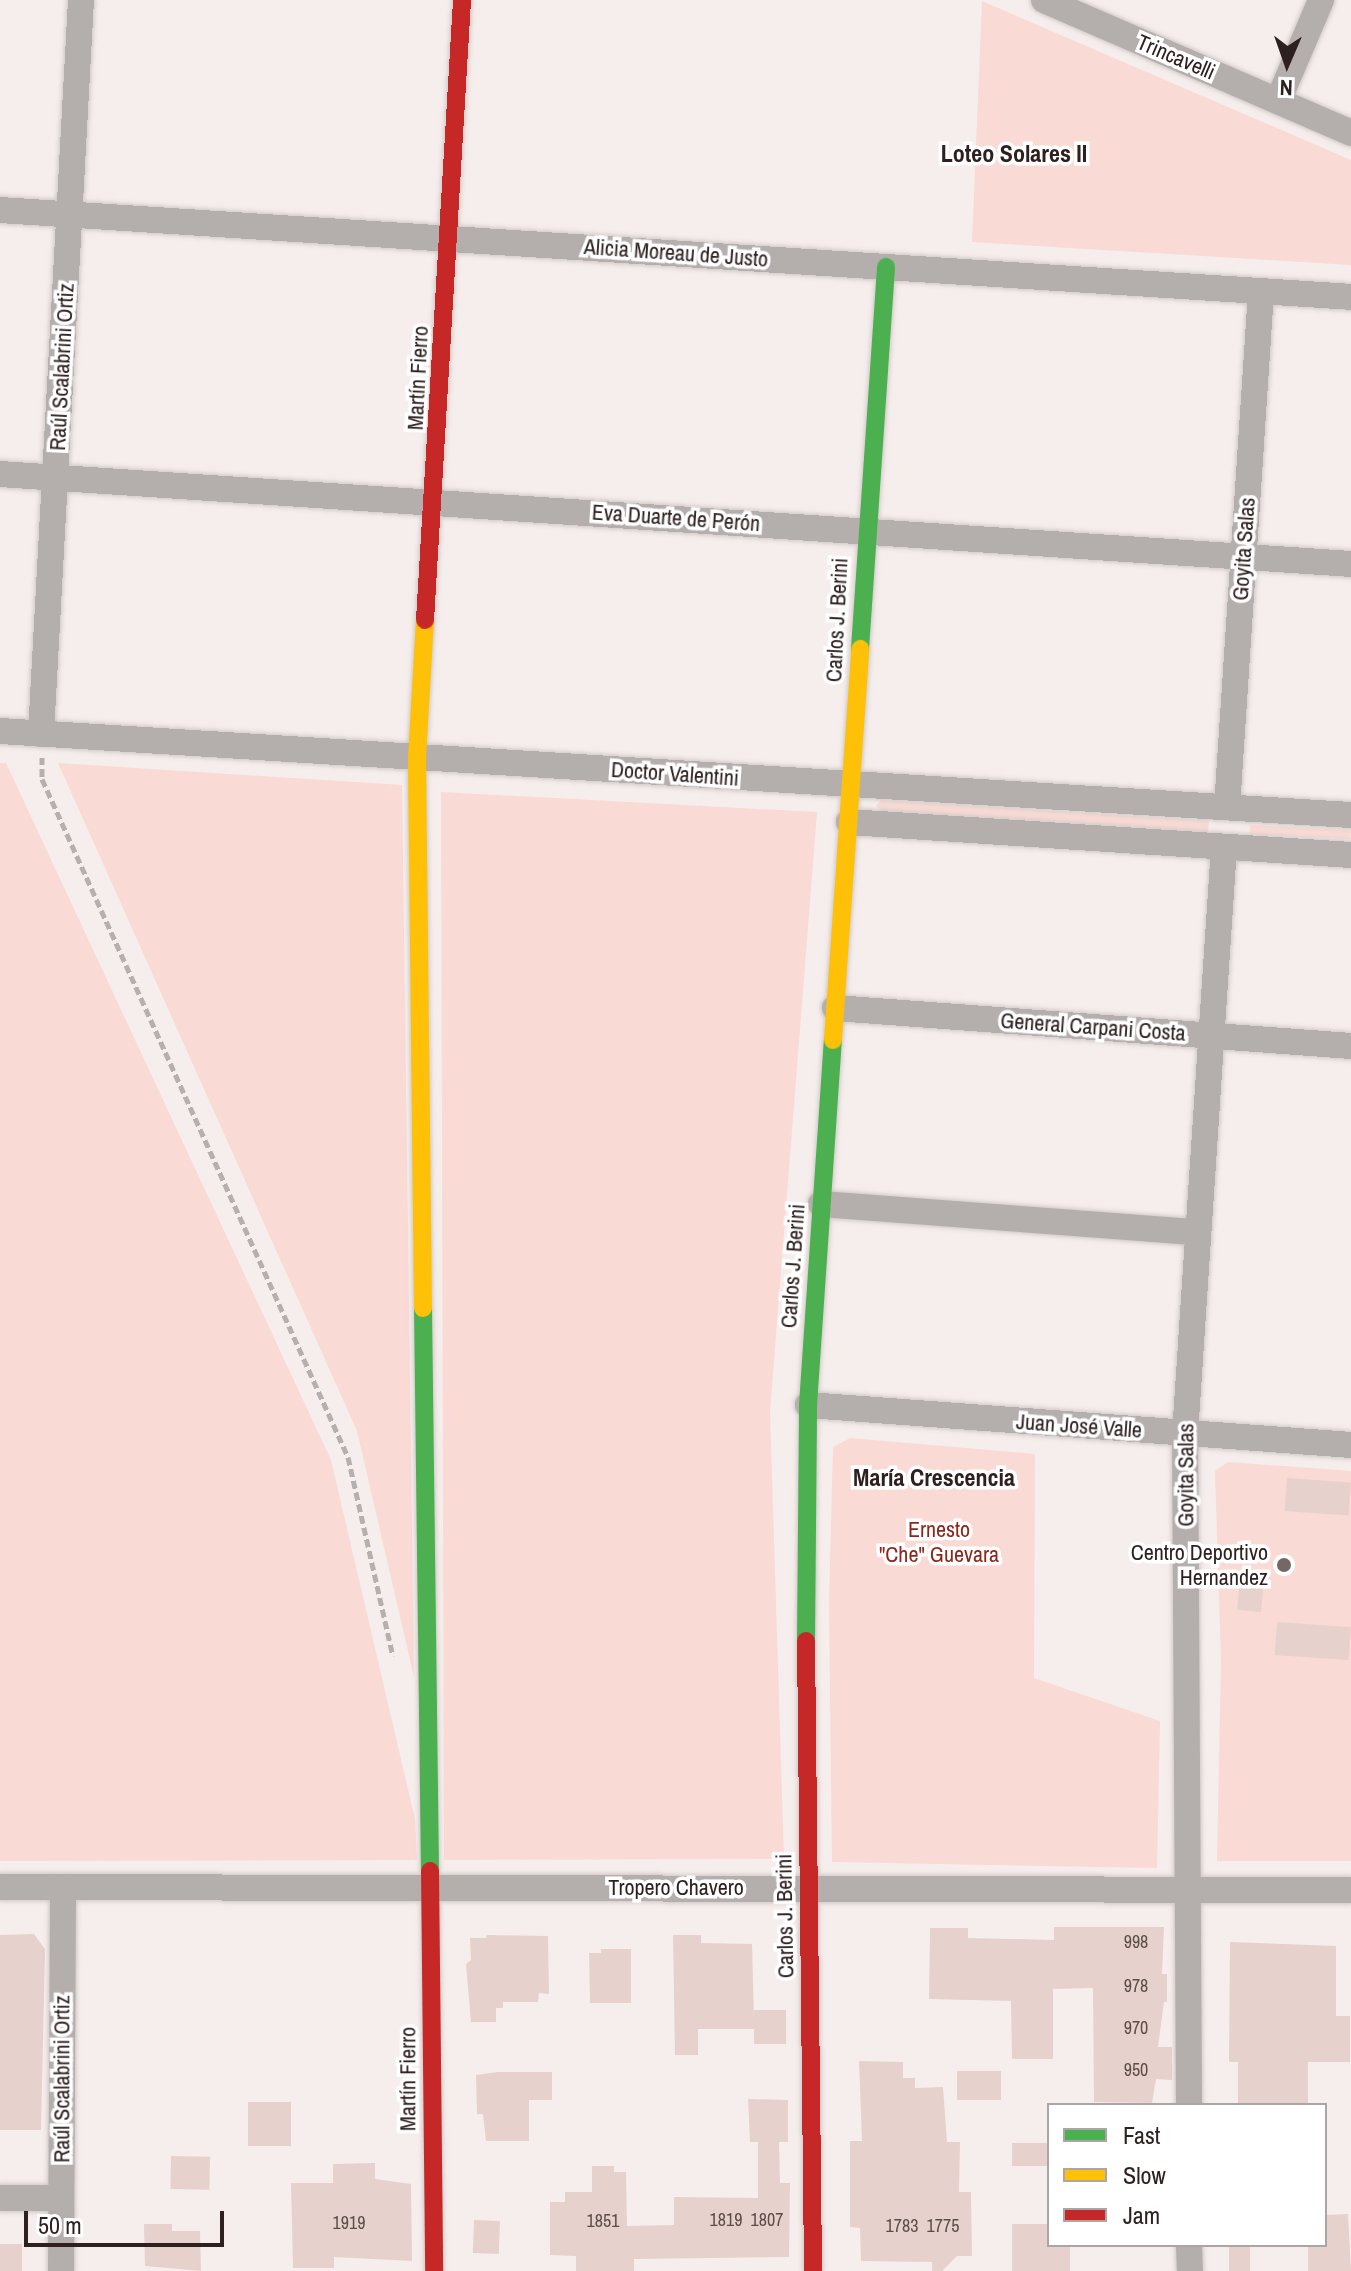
<!DOCTYPE html>
<meta charset="utf-8">
<style>
body{margin:0}
#map{position:relative;width:1351px;height:2271px;overflow:hidden;background:#f6eeec;font-family:"Archivo Narrow",sans-serif}
div>[style]{position:absolute}
.green>*{inset:0;background:#f9dad4;transform-origin:0 0}
.building>*{inset:0;background:#e6d1cd;transform-origin:0 0}
.path>*{height:5px;margin-top:-2.5px;transform-origin:0;background:repeating-linear-gradient(90deg,#b5b0af 0 8px,transparent 0 12px)}
.roads{filter:drop-shadow(0 0 2px #d1cac8) drop-shadow(0 0 2px #d1cac8)}
.street>*{height:26px;margin:-13px;padding:0 13px;transform-origin:13px;border-radius:13px;background:#b4aead}
.fast>*{height:18px;margin:-9px;padding:0 9px;transform-origin:9px;border-radius:9px;background:#4caf50}
.slow>*{height:18px;margin:-9px;padding:0 9px;transform-origin:9px;border-radius:9px;background:#ffc107}
.jam>*{height:18px;margin:-9px;padding:0 9px;transform-origin:9px;border-radius:9px;background:#c62828}
.dots>*{width:22px;height:22px;translate:-50% -50%;box-sizing:border-box;border:4px solid #fff;border-radius:50%}
span{translate:-50% -50%;white-space:nowrap;text-align:center;line-height:1.15;-webkit-text-stroke:7px #fff;paint-order:stroke}
.number-label{font-size:18px;color:#5c4c4a}
.number-label span{-webkit-text-stroke-width:0}
.street-label{font-size:22px;color:#2e201e}
.park-label{font-size:22px;color:#8b281e}
.poi-label{font-size:22px;color:#2e201e}
.right{translate:-100% -50%;text-align:right}
.neighbourhood-label{font-size:24px;color:#2e201e;font-weight:700}
.legend{position:absolute;left:1047px;top:2103px;width:280px;height:144px;box-sizing:border-box;background:#fff;border:2px solid #aba6a5;margin:0;padding:10px 14px;list-style:none;font-size:24px;color:#2e201e}
.legend li{display:flex;align-items:center;gap:16px;height:40px}
.legend b{width:40px;border:2px solid #aba6a5}
.north{position:absolute;left:1247px;top:24px;width:80px;height:80px;-webkit-text-stroke:6px #fff;paint-order:stroke;rotate:182deg;font-size:22px;font-weight:700;line-height:32px;text-align:center;color:#2e201e}
.north::after{content:'';display:block;margin:auto;width:28px;height:36px;background:#2e201e;clip-path:polygon(50% 0,100% 100%,50% 72%,0 100%)}
.scale{position:absolute;left:24px;top:2211px;width:200px;height:36px;box-sizing:border-box;border:4px solid #2e201e;border-top:0;padding-left:10px;font-size:24px;line-height:28px;white-space:nowrap;color:#2e201e;-webkit-text-stroke:6px #fff;paint-order:stroke}
</style>
<div id="map">
<div class="green">
<i style="clip-path:polygon(982px 1px,1351px 160px,1351px 265px,972px 242px)"></i>
<i style="clip-path:polygon(0 763px,6px 763px,331px 1460px,415px 1819px,417px 1860px,0 1861px)"></i>
<i style="clip-path:polygon(58px 763px,402px 785px,414px 1677px,357px 1431px)"></i>
<i style="clip-path:polygon(441px 792px,817px 812px,770px 1412px,784px 1859px,444px 1860px)"></i>
<i style="clip-path:polygon(881px 800px,1209px 821px,1208px 832px,883px 811px,876px 806px)"></i>
<i style="left:1250px;top:825px;width:101px;height:9px;rotate:3deg"></i>
<i style="clip-path:polygon(850px 1438px,1035px 1454px,1034px 1678px,1160px 1721px,1157px 1868px,832px 1862px,829px 1604px,833px 1447px)"></i>
<i style="clip-path:polygon(1228px 1462px,1351px 1471px,1351px 1861px,1217px 1861px,1221px 1660px,1215px 1471px)"></i>
</div>
<div class="building">
<i style="left:1287px;top:1478px;width:64px;height:33px;rotate:4deg"></i>
<i style="left:1240px;top:1577px;width:24px;height:33px;rotate:5deg"></i>
<i style="left:1277px;top:1622px;width:74px;height:33px;rotate:4deg"></i>
<i style="clip-path:polygon(1054px 1927px,1164px 1927px,1162px 1974px,1167px 1974px,1167px 2002px,1164px 2002px,1158px 2047px,1172px 2047px,1172px 2080px,1156px 2079px,1152px 2103px,1094px 2102px,1093px 1988px,1053px 1989px,1053px 2059px,1012px 2059px,1011px 2001px,929px 1999px,930px 1928px,968px 1928px,968px 1938px,1054px 1940px)"></i>
<i style="clip-path:polygon(34px 1934px,45px 1949px,41px 2130px,0 2130px,0 1935px)"></i>
<i style="clip-path:polygon(487px 1935px,548px 1936px,549px 1994px,539px 1993px,538px 2002px,503px 2002px,503px 2008px,496px 2008px,496px 2022px,471px 2022px,466px 1964px,471px 1960px,470px 1938px,486px 1938px)"></i>
<i style="clip-path:polygon(673px 1935px,701px 1935px,701px 1943px,752px 1944px,754px 2020px,754px 2010px,786px 2010px,786px 2044px,754px 2044px,754px 2029px,698px 2029px,698px 2055px,675px 2055px)"></i>
<i style="clip-path:polygon(1230px 1942px,1336px 1946px,1336px 2016px,1350px 2016px,1350px 2062px,1308px 2062px,1308px 2105px,1238px 2105px,1238px 2062px,1229px 2062px)"></i>
<i style="clip-path:polygon(601px 1949px,631px 1949px,631px 2003px,590px 2003px,589px 1953px,601px 1953px)"></i>
<i style="clip-path:polygon(859px 2061px,903px 2062px,903px 2078px,915px 2078px,915px 2088px,943px 2087px,947px 2142px,960px 2142px,959px 2192px,971px 2192px,972px 2256px,957px 2256px,942px 2271px,932px 2271px,932px 2262px,861px 2261px,860px 2228px,850px 2227px,850px 2141px,862px 2141px)"></i>
<i style="left:957px;top:2071px;width:44px;height:29px"></i>
<i style="clip-path:polygon(498px 2072px,552px 2072px,552px 2100px,529px 2100px,529px 2141px,486px 2141px,483px 2114px,477px 2114px,476px 2075px)"></i>
<i style="clip-path:polygon(748px 2099px,788px 2100px,788px 2142px,779px 2142px,780px 2183px,790px 2183px,789px 2257px,634px 2259px,634px 2271px,576px 2271px,576px 2256px,550px 2255px,550px 2202px,565px 2202px,565px 2192px,592px 2192px,592px 2166px,614px 2166px,614px 2172px,626px 2172px,627px 2226px,674px 2225px,674px 2197px,758px 2198px,758px 2142px,750px 2142px)"></i>
<i style="left:291px;top:2102px;width:44px;height:43px;rotate:90deg"></i>
<i style="left:1012px;top:2143px;width:37px;height:23px"></i>
<i style="left:171px;top:2156px;width:39px;height:33px;rotate:1deg"></i>
<i style="clip-path:polygon(375px 2163px,375px 2179px,411px 2184px,412px 2261px,334px 2257px,334px 2268px,293px 2268px,291px 2183px,333px 2183px,333px 2164px)"></i>
<i style="clip-path:polygon(1348px 2214px,1351px 2271px,1308px 2271px,1308px 2245px,1325px 2245px,1325px 2215px)"></i>
<i style="left:474px;top:2220px;width:26px;height:33px;rotate:2deg"></i>
<i style="clip-path:polygon(144px 2224px,172px 2224px,172px 2231px,200px 2231px,201px 2271px,145px 2266px)"></i>
<i style="clip-path:polygon(1012px 2224px,1049px 2224px,1049px 2245px,1070px 2245px,1070px 2271px,1012px 2271px)"></i>
<i style="left:0;top:2244px;width:22px;height:27px"></i>
<i style="left:1229px;top:2245px;width:21px;height:26px"></i>
</div>
<div class="path">
<i style="left:42px;top:757px;width:22px;rotate:90deg"></i>
<i style="left:42px;top:779px;width:744px;rotate:65.71deg"></i>
<i style="left:348px;top:1457px;width:204px;rotate:77.3deg"></i>
</div>
<div class="roads">
<div class="street">
<i style="left:1044px;top:0;width:335px;rotate:23.4deg"></i>
<i style="left:1278px;top:101px;width:110px;rotate:-66.9deg"></i>
<i style="left:0;top:210px;width:1354px;rotate:3.68deg"></i>
<i style="left:0;top:474px;width:1354px;rotate:3.81deg"></i>
<i style="left:0;top:731px;width:1354px;rotate:3.56deg"></i>
<i style="left:41px;top:734px;width:735px;rotate:-86.88deg"></i>
<i style="left:1227px;top:807px;width:516px;rotate:-86.22deg"></i>
<i style="left:849px;top:822px;width:503px;rotate:3.76deg"></i>
<i style="left:835px;top:1008px;width:517px;rotate:4.21deg"></i>
<i style="left:821px;top:1204px;width:377px;rotate:4.3deg"></i>
<i style="left:808px;top:1405px;width:544px;rotate:4.21deg"></i>
<i style="left:0;top:1887px;width:1351px;rotate:0.13deg"></i>
<i style="left:1189px;top:2105px;width:671px;rotate:-90.34deg"></i>
<i style="left:1185px;top:1434px;width:588px;rotate:-86.2deg"></i>
<i style="left:0;top:2198px;width:61px"></i>
<i style="left:1189px;top:2245px;width:26px;rotate:88deg"></i>
<i style="left:61px;top:2271px;width:384px;rotate:-89.7deg"></i>
</div>
<div class="fast">
<i style="left:860px;top:649px;width:383px;rotate:-86.1deg"></i>
<i style="left:423px;top:1308px;width:563px;rotate:89.29deg"></i>
<i style="left:806px;top:1641px;width:236px;rotate:-89.5deg"></i>
<i style="left:808px;top:1405px;width:366px;rotate:-86.1deg"></i>
</div>
<div class="slow">
<i style="left:833px;top:1040px;width:392px;rotate:-86deg"></i>
<i style="left:423px;top:1308px;width:550px;rotate:-90.63deg"></i>
<i style="left:417px;top:758px;width:138px;rotate:-86.7deg"></i>
</div>
<div class="jam">
<i style="left:425px;top:620px;width:621px;rotate:-86.58deg"></i>
<i style="left:806px;top:1641px;width:630px;rotate:89.36deg"></i>
<i style="left:430px;top:1871px;width:400px;rotate:89.4deg"></i>
</div>
</div>
<div class="dots">
<i style="left:1284px;top:1565px;background:#746866"></i>
</div>
<div class="number-label">
<span style="left:1136px;top:1942px">998</span>
<span style="left:1136px;top:1986px">978</span>
<span style="left:1136px;top:2028px">970</span>
<span style="left:1136px;top:2070px">950</span>
<span style="left:726px;top:2220px">1819</span>
<span style="left:767px;top:2220px">1807</span>
<span style="left:603px;top:2221px">1851</span>
<span style="left:349px;top:2223px">1919</span>
<span style="left:902px;top:2226px">1783</span>
<span style="left:943px;top:2226px">1775</span>
</div>
<div class="street-label">
<span style="left:1176px;top:57px;rotate:23deg">Trincavelli</span>
<span style="left:676px;top:253px;rotate:4deg">Alicia Moreau de Justo</span>
<span style="left:62px;top:367px;rotate:-87deg">Raúl Scalabrini Ortiz</span>
<span style="left:418px;top:378px;rotate:-87deg">Martín Fierro</span>
<span style="left:676px;top:518px;rotate:4deg">Eva Duarte de Perón</span>
<span style="left:1244px;top:549px;rotate:-86deg">Goyita Salas</span>
<span style="left:837px;top:620px;rotate:-87deg">Carlos J. Berini</span>
<span style="left:675px;top:774px;rotate:4deg">Doctor Valentini</span>
<span style="left:1093px;top:1027px;rotate:4deg">General Carpani Costa</span>
<span style="left:793px;top:1266px;rotate:-86deg">Carlos J. Berini</span>
<span style="left:1079px;top:1426px;rotate:4deg">Juan José Valle</span>
<span style="left:1186px;top:1475px;rotate:-90deg">Goyita Salas</span>
<span style="left:676px;top:1888px">Tropero Chavero</span>
<span style="left:785px;top:1916px;rotate:-91deg">Carlos J. Berini</span>
<span style="left:62px;top:2079px;rotate:-90deg">Raúl Scalabrini Ortiz</span>
<span style="left:408px;top:2079px;rotate:-90deg">Martín Fierro</span>
</div>
<div class="park-label">
<span style="left:939px;top:1542px">Ernesto<br>"Che" Guevara</span>
</div>
<div class="poi-label">
<span class="right" style="left:1268px;top:1565px">Centro Deportivo<br>Hernandez</span>
</div>
<div class="neighbourhood-label">
<span style="left:1014px;top:154px">Loteo Solares II</span>
<span style="left:934px;top:1478px">María Crescencia</span>
</div>
<ul class="legend">
<li><b style="height:10px;background:#4caf50"></b>Fast</li>
<li><b style="height:10px;background:#ffc107"></b>Slow</li>
<li><b style="height:10px;background:#c62828"></b>Jam</li>
</ul>
<div class="north">N</div>
<div class="scale">50 m</div>
</div>
